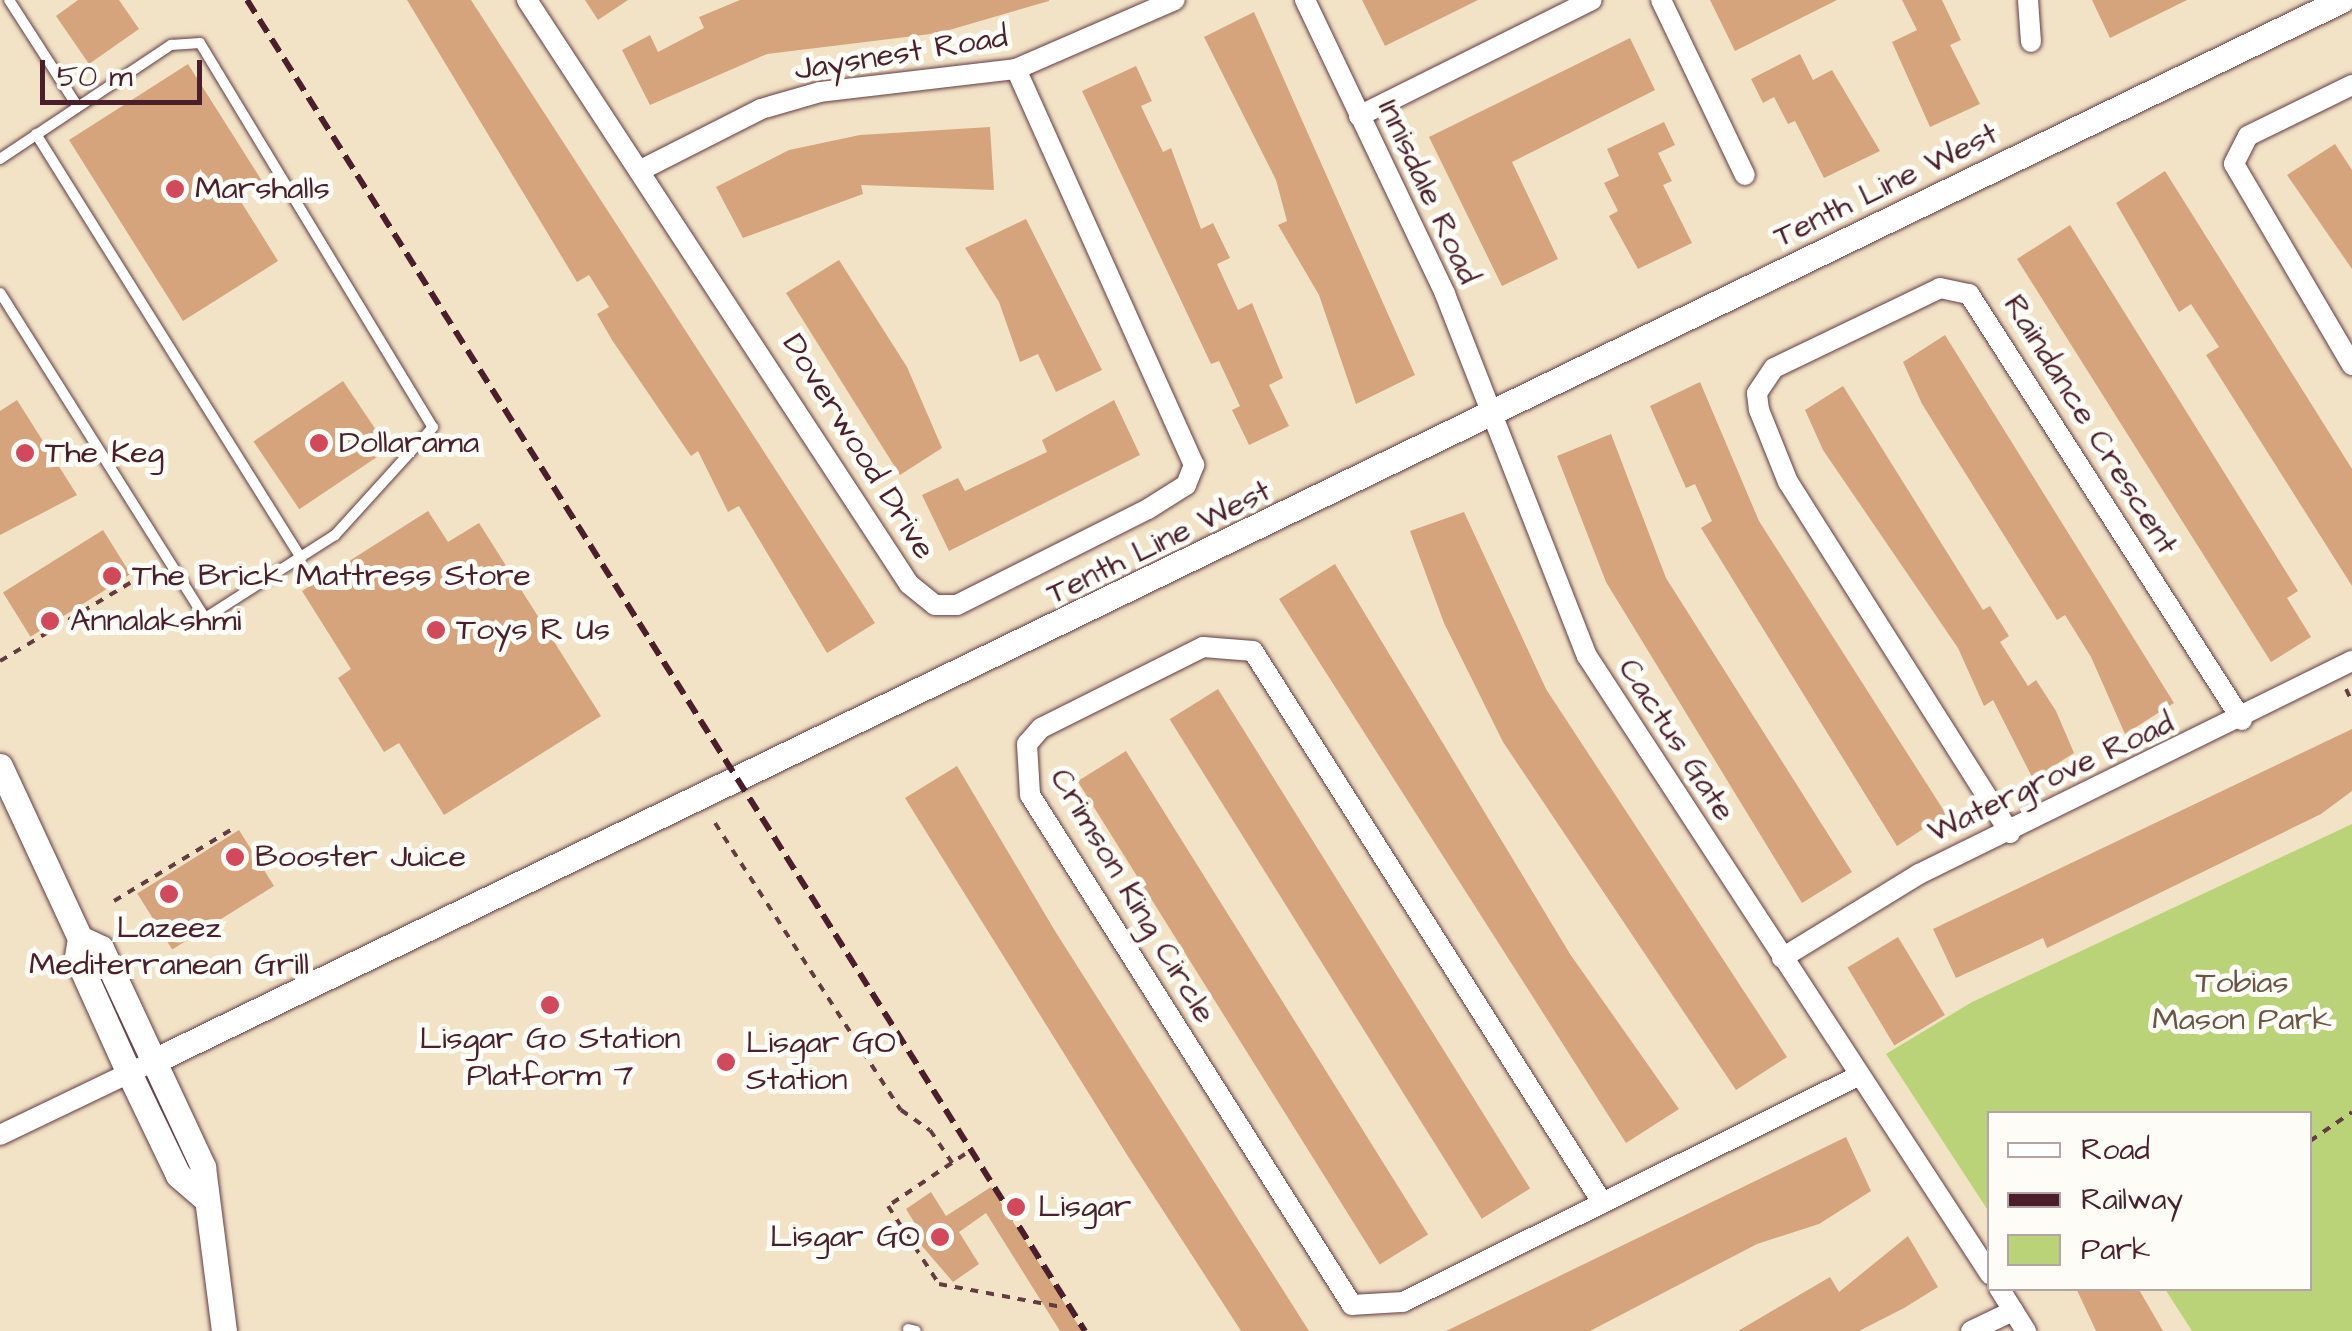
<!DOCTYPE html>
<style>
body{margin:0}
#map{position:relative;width:2352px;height:1331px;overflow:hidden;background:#f2e2c6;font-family:"Architects Daughter",sans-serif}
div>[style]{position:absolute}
.green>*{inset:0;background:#bad378}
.building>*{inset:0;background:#d6a47c;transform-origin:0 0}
.path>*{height:4px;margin-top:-2px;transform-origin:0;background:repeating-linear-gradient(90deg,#633c42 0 8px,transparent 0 16px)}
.roads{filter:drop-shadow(0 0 2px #633c42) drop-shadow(0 0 2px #633c42)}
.service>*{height:10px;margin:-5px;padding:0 5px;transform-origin:5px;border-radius:5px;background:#fff}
.minor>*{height:20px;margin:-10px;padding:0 10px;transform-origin:10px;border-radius:10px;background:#fff}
.tertiary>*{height:25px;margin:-12.5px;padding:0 12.5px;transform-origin:12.5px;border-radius:12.5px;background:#fff}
.rail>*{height:6px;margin-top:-3px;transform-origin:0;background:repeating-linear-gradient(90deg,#4a1f2b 0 15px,transparent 0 23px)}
.dots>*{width:28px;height:28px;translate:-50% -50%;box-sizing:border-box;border:5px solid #fdfcf7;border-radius:50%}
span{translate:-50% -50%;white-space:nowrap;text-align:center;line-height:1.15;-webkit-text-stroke:10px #fdfcf7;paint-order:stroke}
.street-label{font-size:32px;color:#4a1f2b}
.poi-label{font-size:32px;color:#4a1f2b}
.left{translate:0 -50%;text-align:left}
.right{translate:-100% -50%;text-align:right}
.park-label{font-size:32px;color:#6c5542}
.legend{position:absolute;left:1987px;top:1111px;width:325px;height:180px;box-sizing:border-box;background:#fdfcf7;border:2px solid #b5a4a5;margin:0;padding:12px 18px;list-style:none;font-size:30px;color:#4a1f2b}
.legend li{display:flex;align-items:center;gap:20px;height:50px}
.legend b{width:50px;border:2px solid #b5a4a5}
.scale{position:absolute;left:40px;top:60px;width:162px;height:45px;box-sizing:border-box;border:5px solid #4a1f2b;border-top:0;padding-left:12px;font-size:30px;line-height:35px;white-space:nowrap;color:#4a1f2b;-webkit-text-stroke:8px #fdfcf7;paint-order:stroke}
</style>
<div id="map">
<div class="green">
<i style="clip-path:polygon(2352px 824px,2352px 1331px,2192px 1331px,2165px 1289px,2310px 1288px,2310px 1114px,1990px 1114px,1989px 1212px,1886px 1054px,1972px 1002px)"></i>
</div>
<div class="building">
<i style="clip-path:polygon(78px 0,119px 0,139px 29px,89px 64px,56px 16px)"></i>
<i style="clip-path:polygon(407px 0,471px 0,875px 623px,827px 653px,739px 506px,728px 512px,698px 451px,691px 456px,612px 340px,597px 314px,609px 307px,589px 275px,577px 282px)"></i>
<i style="clip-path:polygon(585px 0,628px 0,598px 20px)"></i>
<i style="clip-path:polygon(740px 0,1049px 0,1049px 1px,939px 33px,767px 54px,650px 105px,622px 50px,650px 35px,658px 52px,704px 28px,699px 17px)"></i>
<i style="clip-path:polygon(1362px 0,1478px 0,1385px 46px)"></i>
<i style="clip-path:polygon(1710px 0,1837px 0,1735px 51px)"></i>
<i style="clip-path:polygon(1902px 0,1942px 0,1961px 40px,1950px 45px,1980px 104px,1930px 127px,1892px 42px,1917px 30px)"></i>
<i style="clip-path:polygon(2092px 0,2187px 0,2110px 38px)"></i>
<i style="clip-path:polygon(1254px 12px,1415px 375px,1356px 404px,1319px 295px,1278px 225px,1287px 221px,1276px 180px,1204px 37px)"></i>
<i style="clip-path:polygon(1630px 38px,1655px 90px,1512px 162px,1558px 259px,1502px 286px,1429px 137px)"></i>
<i style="clip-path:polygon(1800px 54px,1813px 80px,1832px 70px,1880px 151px,1824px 178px,1795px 121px,1788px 124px,1774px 97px,1763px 103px,1751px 79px)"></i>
<i style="clip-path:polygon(188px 64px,262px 181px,238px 197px,278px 261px,183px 321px,69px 140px)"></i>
<i style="clip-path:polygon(1136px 66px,1152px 101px,1141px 106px,1163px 152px,1171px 148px,1201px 229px,1213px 223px,1230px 258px,1217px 264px,1238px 310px,1252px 303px,1283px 378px,1269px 385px,1289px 426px,1249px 445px,1232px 410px,1240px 406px,1219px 361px,1211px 364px,1082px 91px)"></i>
<i style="clip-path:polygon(1664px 122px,1675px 145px,1658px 153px,1672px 181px,1663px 185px,1692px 243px,1638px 269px,1609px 216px,1618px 211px,1604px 183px,1619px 176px,1607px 149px)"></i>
<i style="clip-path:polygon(990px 127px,994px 190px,861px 185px,863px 194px,743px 238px,716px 187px,789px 150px,860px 135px)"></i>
<i style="clip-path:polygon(2335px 144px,2352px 170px,2352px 269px,2287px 175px)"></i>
<i style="clip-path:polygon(2165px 171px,2352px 469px,2352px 586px,2206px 355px,2219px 347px,2191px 304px,2179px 312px,2116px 203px)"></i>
<i style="clip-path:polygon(1026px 219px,1102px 370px,1056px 392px,1038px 354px,1020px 362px,999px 302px,965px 248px)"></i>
<i style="clip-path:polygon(2070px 225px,2298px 591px,2287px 598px,2311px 637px,2271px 662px,2017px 259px)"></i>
<i style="clip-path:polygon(839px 260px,907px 367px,942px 448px,900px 475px,786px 293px)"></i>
<i style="clip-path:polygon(1945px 335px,2174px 703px,2125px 734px,2091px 657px,2065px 615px,2057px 620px,1922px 404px,1903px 362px)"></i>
<i style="left:343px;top:381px;width:82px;height:108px;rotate:56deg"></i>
<i style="clip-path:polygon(1700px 382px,1759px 521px,1946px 814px,1897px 846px,1701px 528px,1712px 521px,1695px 484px,1686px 488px,1650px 406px)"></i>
<i style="clip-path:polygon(1843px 386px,1983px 610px,1990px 606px,2009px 636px,2000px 642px,2028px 686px,2036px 680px,2056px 711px,2074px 753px,2033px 779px,1993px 700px,1984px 706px,1958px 648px,1823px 450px,1805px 410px)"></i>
<i style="clip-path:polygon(17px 400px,77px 495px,0 535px,0 411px)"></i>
<i style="clip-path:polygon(1114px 400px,1140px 455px,949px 551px,922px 495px,958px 478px,965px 491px,1047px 452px,1042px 440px)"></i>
<i style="clip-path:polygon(1611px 434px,1666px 578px,1852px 872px,1802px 903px,1606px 582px,1557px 456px)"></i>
<i style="clip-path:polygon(428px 511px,448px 542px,479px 523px,601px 716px,444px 815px,399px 743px,384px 752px,338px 678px,351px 669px,302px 591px)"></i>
<i style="clip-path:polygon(1464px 512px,1546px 689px,1787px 1057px,1736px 1090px,1503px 742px,1444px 623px,1410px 531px)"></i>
<i style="left:103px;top:530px;width:52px;height:118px;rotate:58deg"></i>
<i style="clip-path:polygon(1335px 564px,1570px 954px,1679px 1109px,1626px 1143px,1279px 599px)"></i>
<i style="left:1218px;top:689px;width:589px;height:57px;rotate:58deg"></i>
<i style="clip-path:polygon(2352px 729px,2352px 791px,2321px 814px,2047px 948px,2043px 938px,1956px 978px,1933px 929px)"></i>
<i style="left:1126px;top:751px;width:570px;height:57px;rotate:58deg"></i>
<i style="clip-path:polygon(957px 766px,1055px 931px,1309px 1331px,1241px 1331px,1129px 1158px,905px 798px)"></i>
<i style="left:239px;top:830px;width:66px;height:120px;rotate:58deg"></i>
<i style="left:1898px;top:937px;width:91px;height:59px;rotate:59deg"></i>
<i style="clip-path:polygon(1846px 1137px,1871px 1191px,1819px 1224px,1757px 1244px,1590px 1331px,1446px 1331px)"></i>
<i style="clip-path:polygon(991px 1187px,1082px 1331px,1060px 1331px,986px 1213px,959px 1232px,979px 1264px,953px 1282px,916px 1239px,922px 1235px,906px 1209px,931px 1192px,946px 1216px)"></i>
<i style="clip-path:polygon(1908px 1236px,1938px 1287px,1904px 1308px,1859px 1331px,1738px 1331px,1830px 1277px,1839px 1292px)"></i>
<i style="clip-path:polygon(2076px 1288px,2138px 1288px,2163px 1331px,2096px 1331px)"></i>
</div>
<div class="path">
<i style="left:0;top:661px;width:152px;rotate:-31deg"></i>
<i style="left:2346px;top:689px;width:14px;rotate:65deg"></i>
<i style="left:715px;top:823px;width:342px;rotate:57.1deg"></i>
<i style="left:901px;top:1110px;width:35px;rotate:35deg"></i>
<i style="left:930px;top:1130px;width:40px;rotate:56deg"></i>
<i style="left:114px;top:901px;width:137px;rotate:-31.3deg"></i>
<i style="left:2310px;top:1141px;width:51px;rotate:-34.6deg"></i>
<i style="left:965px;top:1154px;width:93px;rotate:146deg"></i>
<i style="left:888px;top:1206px;width:93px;rotate:56.8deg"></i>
<i style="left:939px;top:1284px;width:125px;rotate:10.6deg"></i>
</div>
<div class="roads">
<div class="service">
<i style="left:9px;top:0;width:127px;rotate:57.2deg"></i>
<i style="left:36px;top:134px;width:500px;rotate:57.99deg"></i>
<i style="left:0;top:159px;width:206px;rotate:-33.7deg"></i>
<i style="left:171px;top:45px;width:29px;rotate:-4deg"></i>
<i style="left:200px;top:43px;width:449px;rotate:58.8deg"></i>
<i style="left:433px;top:427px;width:146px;rotate:132.2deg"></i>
<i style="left:335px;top:535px;width:154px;rotate:147.4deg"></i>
<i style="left:205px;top:618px;width:384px;rotate:-122.2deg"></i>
<i style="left:908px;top:1329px;width:8px;rotate:14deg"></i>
</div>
<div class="minor">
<i style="left:527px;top:0;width:698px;rotate:56.81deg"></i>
<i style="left:909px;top:584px;width:33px;rotate:39deg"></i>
<i style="left:935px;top:605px;width:22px"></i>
<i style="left:957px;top:605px;width:214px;rotate:-26.7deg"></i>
<i style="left:1148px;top:509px;width:45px;rotate:-32.3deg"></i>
<i style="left:1186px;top:485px;width:22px;rotate:-68deg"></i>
<i style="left:1194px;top:465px;width:434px;rotate:-114.2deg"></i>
<i style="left:1305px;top:0;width:326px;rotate:64.5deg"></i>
<i style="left:1445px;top:294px;width:389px;rotate:68.6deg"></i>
<i style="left:1587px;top:656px;width:738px;rotate:56.89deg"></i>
<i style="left:1661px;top:0;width:194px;rotate:64.4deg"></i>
<i style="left:2028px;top:0;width:42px;rotate:85.9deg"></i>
<i style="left:2352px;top:85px;width:116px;rotate:153.9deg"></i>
<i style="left:2248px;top:136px;width:31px;rotate:117deg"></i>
<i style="left:2234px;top:164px;width:233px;rotate:59.6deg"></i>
<i style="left:1359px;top:116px;width:260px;rotate:-26.5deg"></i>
<i style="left:639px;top:171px;width:137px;rotate:-26.9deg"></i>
<i style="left:761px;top:109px;width:61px;rotate:-16.1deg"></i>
<i style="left:820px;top:92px;width:197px;rotate:-6.7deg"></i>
<i style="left:1016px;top:69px;width:173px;rotate:-23.5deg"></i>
<i style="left:2010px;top:833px;width:415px;rotate:-122.3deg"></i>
<i style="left:1788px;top:482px;width:78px;rotate:-111.9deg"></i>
<i style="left:1759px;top:410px;width:17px;rotate:-97deg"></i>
<i style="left:1757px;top:393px;width:30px;rotate:-56deg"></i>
<i style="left:1774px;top:368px;width:184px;rotate:-25.7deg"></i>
<i style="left:1940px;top:288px;width:30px;rotate:12deg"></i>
<i style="left:1969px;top:294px;width:506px;rotate:57.35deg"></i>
<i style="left:1782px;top:958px;width:161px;rotate:-31.5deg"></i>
<i style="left:1919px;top:874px;width:483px;rotate:-26.2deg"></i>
<i style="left:0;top:1135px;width:157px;rotate:-25.6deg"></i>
<i style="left:1602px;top:1202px;width:652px;rotate:-122.35deg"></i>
<i style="left:1253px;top:651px;width:50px;rotate:-175.4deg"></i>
<i style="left:1203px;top:647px;width:181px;rotate:153.4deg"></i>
<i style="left:1041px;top:728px;width:21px;rotate:131deg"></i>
<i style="left:1027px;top:744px;width:51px;rotate:86.6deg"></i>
<i style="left:1030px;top:795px;width:603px;rotate:57.73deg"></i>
<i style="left:1352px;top:1305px;width:51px;rotate:-3.4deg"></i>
<i style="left:1403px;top:1302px;width:510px;rotate:-26.41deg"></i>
<i style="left:1999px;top:1288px;width:51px;rotate:57.9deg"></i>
<i style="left:1971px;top:1331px;width:47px;rotate:-25.5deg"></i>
</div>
<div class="tertiary">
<i style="left:0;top:766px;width:190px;rotate:65.1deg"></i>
<i style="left:80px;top:938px;width:20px;rotate:99deg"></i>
<i style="left:77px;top:958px;width:126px;rotate:65.7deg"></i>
<i style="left:129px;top:1073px;width:113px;rotate:64.3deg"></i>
<i style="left:178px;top:1175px;width:33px;rotate:41deg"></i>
<i style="left:80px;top:938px;width:23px;rotate:25deg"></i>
<i style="left:101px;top:948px;width:242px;rotate:65deg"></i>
<i style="left:203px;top:1167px;width:165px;rotate:82.7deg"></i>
<i style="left:158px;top:1059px;width:2427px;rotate:-25.87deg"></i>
</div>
</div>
<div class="rail">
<i style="left:247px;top:0;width:1573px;rotate:57.81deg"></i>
</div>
<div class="dots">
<i style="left:175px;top:189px;background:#d1495b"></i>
<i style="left:319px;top:443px;background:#d1495b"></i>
<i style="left:25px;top:453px;background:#d1495b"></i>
<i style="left:112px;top:576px;background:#d1495b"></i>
<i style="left:50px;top:621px;background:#d1495b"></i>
<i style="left:436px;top:630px;background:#d1495b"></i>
<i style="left:235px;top:857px;background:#d1495b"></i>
<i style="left:169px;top:894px;background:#d1495b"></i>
<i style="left:550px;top:1005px;background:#d1495b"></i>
<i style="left:726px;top:1062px;background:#d1495b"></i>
<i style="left:1016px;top:1207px;background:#d1495b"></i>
<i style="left:940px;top:1237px;background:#d1495b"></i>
</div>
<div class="street-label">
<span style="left:901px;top:54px;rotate:-9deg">Jaysnest Road</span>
<span style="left:1886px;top:186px;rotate:-26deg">Tenth Line West</span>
<span style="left:1428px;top:192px;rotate:65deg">Innisdale Road</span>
<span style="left:2090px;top:425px;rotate:58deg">Raindance Crescent</span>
<span style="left:858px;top:447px;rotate:58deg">Doverwood Drive</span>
<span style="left:1159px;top:543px;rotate:-26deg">Tenth Line West</span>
<span style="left:1676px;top:740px;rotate:57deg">Cactus Gate</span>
<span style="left:2051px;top:778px;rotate:-25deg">Watergrove Road</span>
<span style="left:1132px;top:896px;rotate:59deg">Crimson King Circle</span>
</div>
<div class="poi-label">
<span class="left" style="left:195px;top:189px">Marshalls</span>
<span class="left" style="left:339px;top:443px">Dollarama</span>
<span class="left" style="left:45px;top:453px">The Keg</span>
<span class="left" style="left:132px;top:576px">The Brick Mattress Store</span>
<span class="left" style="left:70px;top:621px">Annalakshmi</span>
<span class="left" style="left:456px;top:630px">Toys R Us</span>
<span class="left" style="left:255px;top:857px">Booster Juice</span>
<span style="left:169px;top:947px">Lazeez<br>Mediterranean Grill</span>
<span style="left:550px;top:1058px">Lisgar Go Station<br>Platform 7</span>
<span class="left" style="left:746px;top:1062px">Lisgar GO<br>Station</span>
<span class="left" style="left:1038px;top:1207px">Lisgar</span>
<span class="right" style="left:920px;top:1237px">Lisgar GO</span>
</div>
<div class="park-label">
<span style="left:2242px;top:1002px">Tobias<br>Mason Park</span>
</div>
<ul class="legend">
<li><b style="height:12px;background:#fff"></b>Road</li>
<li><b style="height:12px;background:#4a1f2b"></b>Railway</li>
<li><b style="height:28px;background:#bad378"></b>Park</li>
</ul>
<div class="scale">50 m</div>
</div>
